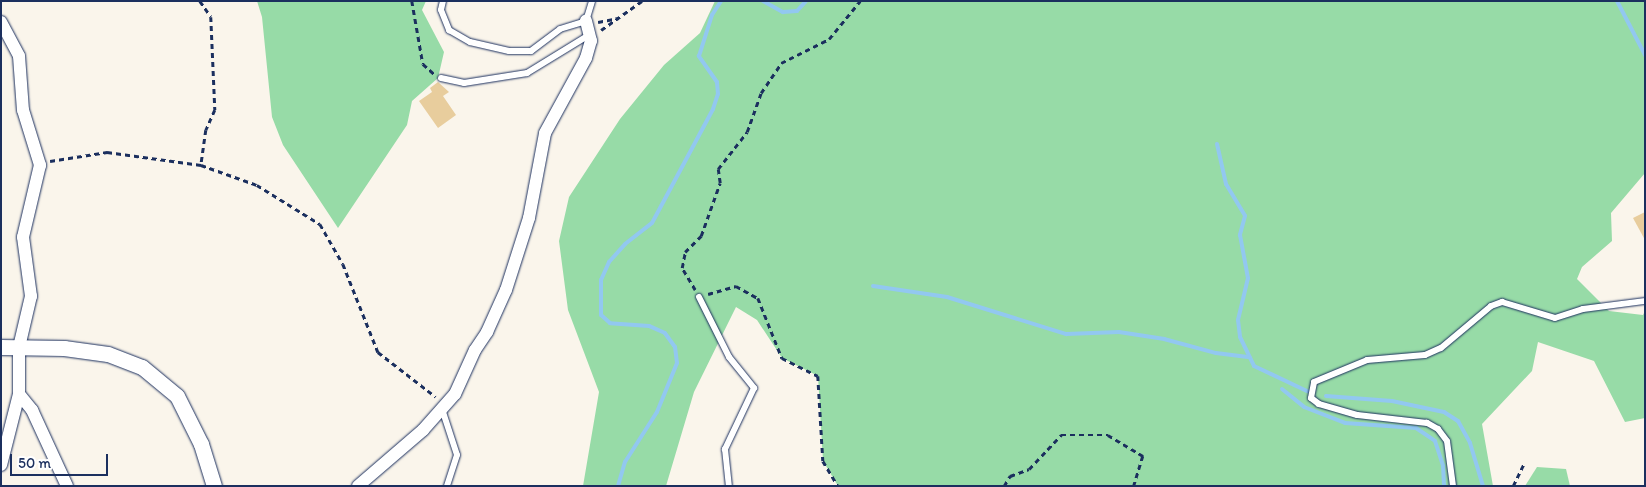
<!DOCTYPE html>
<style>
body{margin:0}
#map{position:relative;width:1646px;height:487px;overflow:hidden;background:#faf5eb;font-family:Itim,sans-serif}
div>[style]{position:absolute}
.green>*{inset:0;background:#97dba7}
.stream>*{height:4px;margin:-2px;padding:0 2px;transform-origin:2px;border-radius:2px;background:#92c8f0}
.building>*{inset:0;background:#e8cd9d}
.path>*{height:2.5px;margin-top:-1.25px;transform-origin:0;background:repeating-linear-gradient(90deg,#1b2f5e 0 5px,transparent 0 9px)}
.roads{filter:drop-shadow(0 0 1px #1b2f5e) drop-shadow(0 0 1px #1b2f5e)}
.service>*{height:6px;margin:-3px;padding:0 3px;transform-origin:3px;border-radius:3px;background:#fff}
.minor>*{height:12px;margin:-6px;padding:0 6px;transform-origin:6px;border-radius:6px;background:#fff}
.tertiary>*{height:15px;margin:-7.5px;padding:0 7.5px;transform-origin:7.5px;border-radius:7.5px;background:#fff}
span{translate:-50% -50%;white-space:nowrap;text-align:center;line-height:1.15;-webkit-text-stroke:4px #fff;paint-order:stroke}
.frame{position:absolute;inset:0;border:2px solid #1b2f5e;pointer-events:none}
.scale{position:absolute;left:10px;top:454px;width:98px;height:22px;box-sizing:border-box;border:2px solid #1b2f5e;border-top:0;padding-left:6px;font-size:15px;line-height:18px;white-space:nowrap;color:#1b2f5e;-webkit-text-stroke:4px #fff;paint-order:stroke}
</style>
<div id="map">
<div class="green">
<i style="clip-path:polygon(257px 1px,426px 1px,422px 10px,444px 52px,438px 78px,412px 101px,407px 125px,338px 228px,283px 145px,272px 117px,262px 17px)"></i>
<i style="clip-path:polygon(715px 1px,1645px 1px,1645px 173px,1611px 213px,1612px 241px,1582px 267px,1577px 279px,1609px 311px,1643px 315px,1645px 311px,1645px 418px,1625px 422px,1594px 361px,1538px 342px,1532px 371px,1482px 424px,1493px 486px,838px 486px,823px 461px,818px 376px,782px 358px,757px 320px,736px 307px,694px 392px,666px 486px,583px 486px,599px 392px,568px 310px,559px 241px,569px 197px,620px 119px,664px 65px,700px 33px)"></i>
<i style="clip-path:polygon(1537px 467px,1566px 469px,1570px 486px,1525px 486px)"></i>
</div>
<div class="stream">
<i style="left:763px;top:1px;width:23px;rotate:29deg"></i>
<i style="left:783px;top:12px;width:14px;rotate:-4deg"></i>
<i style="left:797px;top:11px;width:13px;rotate:-48deg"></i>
<i style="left:1617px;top:1px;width:61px;rotate:62.6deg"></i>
<i style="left:1217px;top:144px;width:41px;rotate:77.3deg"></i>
<i style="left:1226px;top:184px;width:37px;rotate:59deg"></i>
<i style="left:1245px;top:216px;width:20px;rotate:105deg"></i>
<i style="left:1240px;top:235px;width:44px;rotate:79.5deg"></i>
<i style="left:1248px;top:278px;width:43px;rotate:103.4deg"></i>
<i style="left:1238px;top:320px;width:17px;rotate:83deg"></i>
<i style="left:1240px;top:337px;width:32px;rotate:64deg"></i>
<i style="left:1254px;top:366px;width:59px;rotate:25.3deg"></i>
<i style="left:873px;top:286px;width:75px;rotate:8.5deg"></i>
<i style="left:947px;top:297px;width:125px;rotate:17.3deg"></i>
<i style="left:1066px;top:334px;width:53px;rotate:-2.2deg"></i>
<i style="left:1119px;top:332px;width:46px;rotate:8.8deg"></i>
<i style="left:1164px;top:339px;width:54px;rotate:15.1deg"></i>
<i style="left:1216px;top:353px;width:34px;rotate:7deg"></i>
<i style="left:1282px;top:389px;width:28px;rotate:39deg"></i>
<i style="left:1304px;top:407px;width:44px;rotate:21.3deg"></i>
<i style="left:1345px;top:423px;width:71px;rotate:4deg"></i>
<i style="left:1416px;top:428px;width:23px;rotate:34deg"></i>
<i style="left:1435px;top:441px;width:26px;rotate:72deg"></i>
<i style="left:1443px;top:466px;width:20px;rotate:87deg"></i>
<i style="left:1326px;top:396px;width:66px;rotate:4.3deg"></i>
<i style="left:1392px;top:401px;width:53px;rotate:11.9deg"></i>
<i style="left:1444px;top:412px;width:17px;rotate:33deg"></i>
<i style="left:1458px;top:421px;width:25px;rotate:61deg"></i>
<i style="left:1470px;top:443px;width:45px;rotate:73.2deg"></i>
<i style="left:618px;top:486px;width:25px;rotate:-74deg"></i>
<i style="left:625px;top:462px;width:59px;rotate:-57.4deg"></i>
<i style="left:657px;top:412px;width:53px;rotate:-67.8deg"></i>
<i style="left:677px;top:363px;width:16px;rotate:-97deg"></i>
<i style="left:675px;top:347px;width:17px;rotate:-126deg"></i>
<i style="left:665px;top:333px;width:17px;rotate:-156deg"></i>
<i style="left:649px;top:326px;width:39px;rotate:-176deg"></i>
<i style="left:610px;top:323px;width:12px;rotate:-138deg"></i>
<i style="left:601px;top:315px;width:35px;rotate:-90deg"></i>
<i style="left:601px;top:280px;width:20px;rotate:-66deg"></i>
<i style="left:609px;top:262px;width:24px;rotate:-48deg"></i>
<i style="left:625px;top:244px;width:34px;rotate:-38deg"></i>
<i style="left:652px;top:223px;width:129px;rotate:-61.8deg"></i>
<i style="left:713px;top:109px;width:16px;rotate:-72deg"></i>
<i style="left:718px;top:94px;width:12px;rotate:-95deg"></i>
<i style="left:717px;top:82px;width:32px;rotate:-125deg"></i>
<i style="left:699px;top:56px;width:43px;rotate:-72.4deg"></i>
<i style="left:712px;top:15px;width:17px;rotate:-57deg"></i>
</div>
<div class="building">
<i style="clip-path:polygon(438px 82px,449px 92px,443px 96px,456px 115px,438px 128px,419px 101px,432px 92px,430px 88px)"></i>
<i style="clip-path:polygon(1645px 212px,1645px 240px,1633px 218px)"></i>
</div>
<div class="path">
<i style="left:200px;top:1px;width:19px;rotate:55deg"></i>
<i style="left:211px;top:17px;width:93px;rotate:87.5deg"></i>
<i style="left:215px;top:110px;width:22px;rotate:114deg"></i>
<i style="left:206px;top:130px;width:35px;rotate:98deg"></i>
<i style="left:412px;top:1px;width:64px;rotate:80.1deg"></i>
<i style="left:423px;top:64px;width:15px;rotate:42deg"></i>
<i style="left:598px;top:22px;width:21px;rotate:-11deg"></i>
<i style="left:601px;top:30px;width:50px;rotate:-35.3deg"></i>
<i style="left:50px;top:161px;width:58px;rotate:-9deg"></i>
<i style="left:107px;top:152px;width:95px;rotate:7.9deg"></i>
<i style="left:201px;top:165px;width:59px;rotate:19.7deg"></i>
<i style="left:257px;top:185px;width:74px;rotate:31.8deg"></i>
<i style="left:320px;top:224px;width:46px;rotate:60.1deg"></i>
<i style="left:343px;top:264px;width:95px;rotate:68.3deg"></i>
<i style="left:378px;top:352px;width:73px;rotate:37.8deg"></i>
<i style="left:695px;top:290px;width:26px;rotate:-121deg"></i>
<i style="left:682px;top:268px;width:16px;rotate:-79deg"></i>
<i style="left:685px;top:252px;width:23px;rotate:-45deg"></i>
<i style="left:701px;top:236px;width:56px;rotate:-70.3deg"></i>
<i style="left:720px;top:183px;width:14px;rotate:-98deg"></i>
<i style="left:718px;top:169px;width:47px;rotate:-51.9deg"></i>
<i style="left:747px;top:132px;width:41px;rotate:-70.3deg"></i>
<i style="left:761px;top:93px;width:36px;rotate:-56deg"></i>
<i style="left:781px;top:63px;width:54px;rotate:-26.6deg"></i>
<i style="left:829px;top:39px;width:49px;rotate:-50.8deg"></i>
<i style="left:708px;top:294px;width:29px;rotate:-16deg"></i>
<i style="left:736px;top:286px;width:25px;rotate:29deg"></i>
<i style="left:758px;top:298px;width:65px;rotate:68.2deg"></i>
<i style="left:782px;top:358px;width:40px;rotate:26.6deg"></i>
<i style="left:818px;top:376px;width:85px;rotate:86.6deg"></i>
<i style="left:823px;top:461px;width:29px;rotate:59deg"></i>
<i style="left:1004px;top:486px;width:12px;rotate:-59deg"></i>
<i style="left:1010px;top:476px;width:20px;rotate:-20deg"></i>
<i style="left:1029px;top:469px;width:47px;rotate:-46.7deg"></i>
<i style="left:1061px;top:435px;width:47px"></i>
<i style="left:1108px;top:435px;width:41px;rotate:31deg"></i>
<i style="left:1143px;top:456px;width:31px;rotate:107deg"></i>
<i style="left:1513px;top:486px;width:25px;rotate:-64deg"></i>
</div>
<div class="roads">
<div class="service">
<i style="left:443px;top:1px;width:9px;rotate:103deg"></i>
<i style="left:441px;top:10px;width:22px;rotate:68deg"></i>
<i style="left:449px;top:30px;width:24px;rotate:30deg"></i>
<i style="left:470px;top:42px;width:40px;rotate:13deg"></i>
<i style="left:509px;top:51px;width:22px"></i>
<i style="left:531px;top:51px;width:36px;rotate:-37deg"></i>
<i style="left:560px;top:29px;width:27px;rotate:-17deg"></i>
<i style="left:586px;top:21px;width:21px;rotate:-73deg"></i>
<i style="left:441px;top:78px;width:24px;rotate:12deg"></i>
<i style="left:464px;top:83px;width:64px;rotate:-9deg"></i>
<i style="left:527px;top:73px;width:73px;rotate:-31.5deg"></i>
<i style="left:699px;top:297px;width:67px;rotate:63.4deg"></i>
<i style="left:729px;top:357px;width:40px;rotate:51deg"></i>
<i style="left:754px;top:388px;width:68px;rotate:115.4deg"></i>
<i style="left:725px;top:449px;width:37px;rotate:84deg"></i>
<i style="left:442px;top:409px;width:48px;rotate:71.9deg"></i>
<i style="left:457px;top:455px;width:33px;rotate:108deg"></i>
<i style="left:1453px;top:486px;width:45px;rotate:-97.6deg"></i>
<i style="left:1447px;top:441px;width:15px;rotate:-127deg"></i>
<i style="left:1438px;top:429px;width:13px;rotate:-151deg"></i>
<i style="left:1427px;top:423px;width:70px;rotate:-173.5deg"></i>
<i style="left:1357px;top:415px;width:40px;rotate:-164deg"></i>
<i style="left:1319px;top:404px;width:10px;rotate:-143deg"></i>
<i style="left:1311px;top:398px;width:16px;rotate:-79deg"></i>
<i style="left:1314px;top:382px;width:57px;rotate:-22.5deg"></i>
<i style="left:1367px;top:360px;width:58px;rotate:-4.9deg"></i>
<i style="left:1425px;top:355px;width:17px;rotate:-24deg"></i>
<i style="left:1441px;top:348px;width:65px;rotate:-40deg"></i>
<i style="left:1491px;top:306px;width:12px;rotate:-20deg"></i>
<i style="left:1502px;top:302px;width:55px;rotate:16.8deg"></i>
<i style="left:1555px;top:318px;width:29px;rotate:-18deg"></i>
<i style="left:1583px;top:309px;width:63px;rotate:-7.4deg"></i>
</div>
<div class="minor">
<i style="left:1px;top:22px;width:38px;rotate:62deg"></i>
<i style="left:19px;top:56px;width:54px;rotate:85.8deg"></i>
<i style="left:23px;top:110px;width:58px;rotate:72.8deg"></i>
<i style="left:40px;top:165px;width:74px;rotate:103.3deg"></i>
<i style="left:23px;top:237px;width:60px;rotate:82.3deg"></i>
<i style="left:31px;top:296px;width:52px;rotate:103.2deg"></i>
<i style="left:19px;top:347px;width:47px;rotate:90deg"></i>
<i style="left:19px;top:394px;width:73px;rotate:104.2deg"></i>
<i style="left:19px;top:394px;width:21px;rotate:51deg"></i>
<i style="left:32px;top:410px;width:84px;rotate:65.3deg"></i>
<i style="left:358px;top:486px;width:86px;rotate:-40.7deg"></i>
<i style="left:423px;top:430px;width:48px;rotate:-48.4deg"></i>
<i style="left:455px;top:394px;width:48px;rotate:-65.6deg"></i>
<i style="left:475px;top:350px;width:22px;rotate:-56deg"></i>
<i style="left:487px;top:332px;width:46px;rotate:-65.7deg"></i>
<i style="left:506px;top:290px;width:76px;rotate:-72.3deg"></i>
<i style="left:529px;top:218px;width:86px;rotate:-79.3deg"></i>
<i style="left:545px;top:133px;width:85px;rotate:-61.3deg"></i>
<i style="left:586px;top:58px;width:18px;rotate:-74deg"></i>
<i style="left:591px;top:41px;width:21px;rotate:-104deg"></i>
</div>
<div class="tertiary">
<i style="left:1px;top:347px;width:63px;rotate:0.9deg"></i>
<i style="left:64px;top:348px;width:44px;rotate:7.8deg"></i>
<i style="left:108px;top:354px;width:36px;rotate:21deg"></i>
<i style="left:142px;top:367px;width:45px;rotate:39.6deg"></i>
<i style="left:177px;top:396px;width:54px;rotate:63.4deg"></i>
<i style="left:201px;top:444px;width:44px;rotate:72.8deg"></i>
</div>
</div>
<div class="frame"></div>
<div class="scale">50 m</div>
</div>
